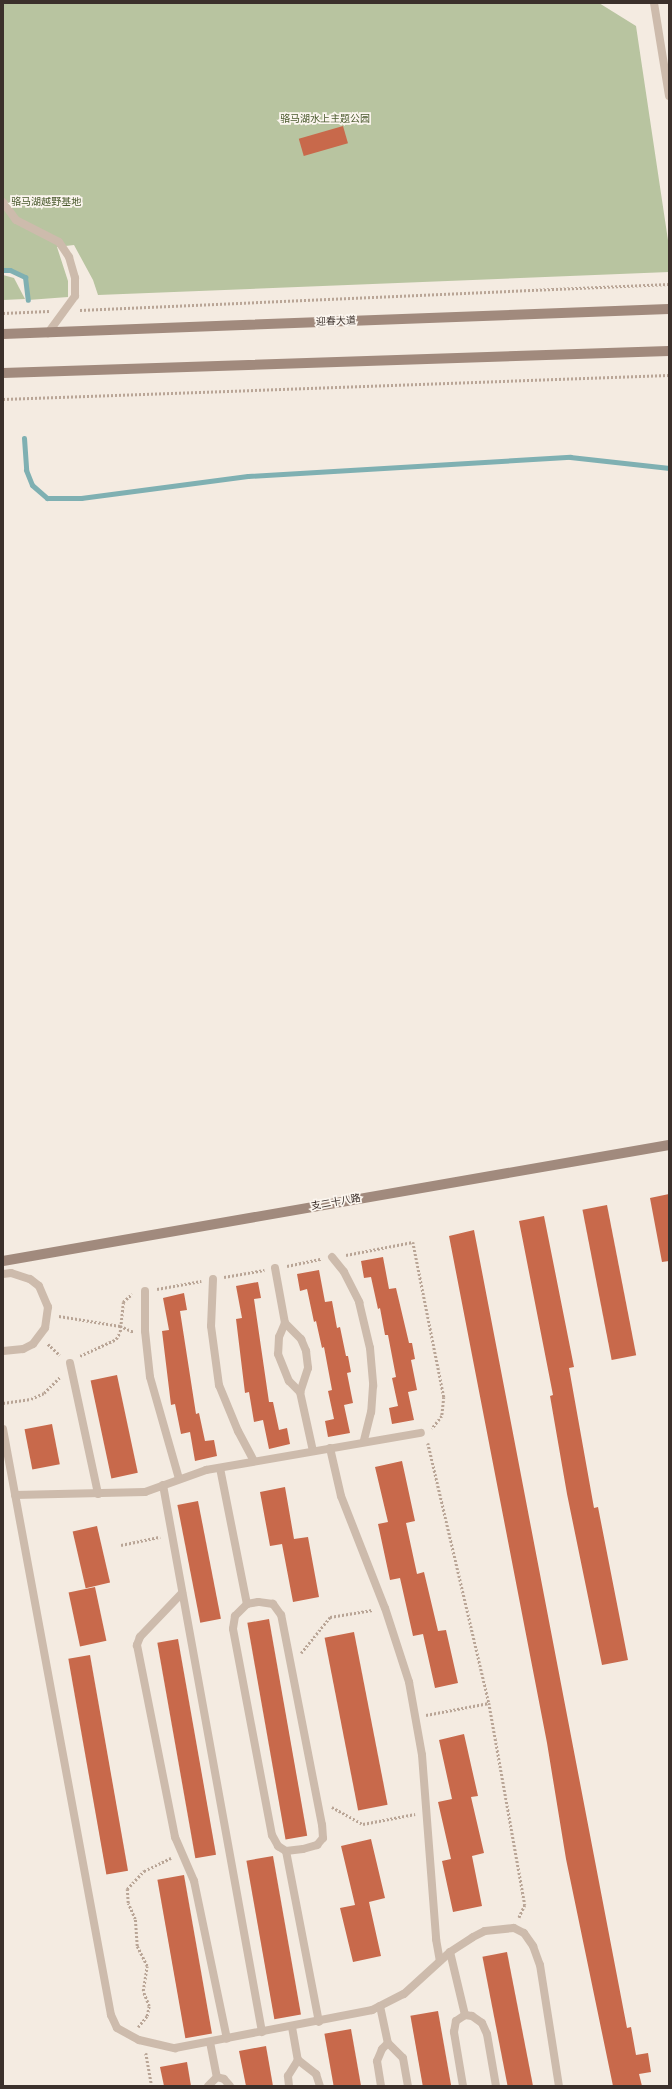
<!DOCTYPE html>
<meta charset="utf-8">
<style>
body{margin:0}
#map{position:relative;width:672px;height:2089px;overflow:hidden;background:#f4ebe1;font-family:"Fira Sans Condensed","Noto Sans SC",sans-serif}
div>[style]{position:absolute}
.green>*{inset:0;background:#b8c4a0}
.stream>*{height:5px;margin:-2.5px;padding:0 2.5px;transform-origin:2.5px;border-radius:2.5px;background:#7fb0b2}
.building>*{inset:0;background:#c8694b;transform-origin:0 0}
.path>*{height:2.5px;margin-top:-1.25px;transform-origin:0;background:repeating-linear-gradient(90deg,#b9a596 0 2px,transparent 0 4px)}
.lane>*{height:8px;margin:-4px;padding:0 4px;transform-origin:4px;border-radius:4px;background:#cdbbac}
.secondary>*{height:10px;margin:-5px;padding:0 5px;transform-origin:5px;border-radius:5px;background:#a18a7d}
span{translate:-50% -50%;white-space:nowrap;text-align:center;line-height:1.15;-webkit-text-stroke:3.5px #fbf5ee;paint-order:stroke}
.park-label{font-size:10px;color:#4a5a2e}
.street-label{font-size:10px;color:#3b302b}
.frame{position:absolute;inset:0;border:4px solid #3b302b;pointer-events:none}
</style>
<div id="map">
<div class="green">
<i style="clip-path:polygon(3px 3px,599px 3px,636px 26px,669px 247px,669px 272px,98px 295px,93px 280px,74px 245px,57px 247px,68px 281px,68px 297px,28px 300px,25px 277px,10px 270px,3px 270px)"></i>
<i style="clip-path:polygon(3px 275px,14px 278px,25px 299px,3px 300px)"></i>
</div>
<div class="stream">
<i style="left:3px;top:270px;width:7px"></i>
<i style="left:10px;top:270px;width:17px;rotate:25deg"></i>
<i style="left:25px;top:277px;width:23px;rotate:83deg"></i>
<i style="left:24px;top:438px;width:32px;rotate:86deg"></i>
<i style="left:26px;top:470px;width:16px;rotate:68deg"></i>
<i style="left:32px;top:485px;width:20px;rotate:41deg"></i>
<i style="left:47px;top:498px;width:34px"></i>
<i style="left:81px;top:498px;width:168px;rotate:-7.5deg"></i>
<i style="left:248px;top:476px;width:323px;rotate:-3.4deg"></i>
<i style="left:570px;top:457px;width:100px;rotate:6.3deg"></i>
</div>
<div class="building">
<i style="left:343px;top:126px;width:18px;height:46px;rotate:74deg"></i>
<i style="clip-path:polygon(669px 1194px,669px 1261px,662px 1262px,650px 1198px)"></i>
<i style="left:607px;top:1205px;width:153px;height:25px;rotate:79deg"></i>
<i style="clip-path:polygon(544px 1216px,574px 1367px,569px 1368px,594px 1508px,598px 1507px,628px 1660px,602px 1665px,567px 1494px,550px 1396px,553px 1395px,519px 1221px)"></i>
<i style="clip-path:polygon(474px 1230px,627px 2028px,631px 2027px,636px 2055px,648px 2053px,651px 2072px,639px 2074px,642px 2086px,613px 2086px,566px 1859px,547px 1743px,449px 1236px)"></i>
<i style="clip-path:polygon(383px 1257px,389px 1289px,396px 1288px,409px 1343px,412px 1343px,415px 1359px,411px 1360px,417px 1390px,408px 1392px,414px 1420px,392px 1424px,389px 1408px,398px 1406px,392px 1378px,396px 1377px,388px 1335px,385px 1335px,380px 1308px,378px 1309px,371px 1277px,364px 1278px,361px 1261px)"></i>
<i style="clip-path:polygon(319px 1270px,325px 1302px,332px 1301px,337px 1328px,340px 1327px,346px 1356px,348px 1356px,351px 1372px,347px 1373px,353px 1403px,344px 1405px,350px 1433px,328px 1437px,325px 1421px,334px 1419px,328px 1391px,332px 1390px,324px 1347px,322px 1348px,316px 1321px,314px 1322px,307px 1289px,300px 1291px,297px 1274px)"></i>
<i style="clip-path:polygon(258px 1282px,261px 1298px,254px 1299px,269px 1402px,273px 1402px,279px 1430px,287px 1428px,290px 1444px,269px 1449px,263px 1420px,254px 1422px,249px 1392px,245px 1393px,236px 1319px,242px 1318px,236px 1286px)"></i>
<i style="clip-path:polygon(184px 1293px,187px 1310px,180px 1311px,196px 1414px,199px 1413px,205px 1441px,214px 1440px,217px 1456px,195px 1461px,190px 1432px,181px 1434px,175px 1404px,171px 1405px,162px 1331px,169px 1330px,163px 1298px)"></i>
<i style="left:117px;top:1375px;width:100px;height:27px;rotate:78deg"></i>
<i style="left:52px;top:1424px;width:41px;height:28px;rotate:79deg"></i>
<i style="clip-path:polygon(402px 1461px,415px 1521px,406px 1523px,417px 1574px,424px 1572px,438px 1631px,446px 1630px,458px 1683px,435px 1688px,423px 1634px,413px 1636px,400px 1578px,390px 1580px,378px 1524px,388px 1522px,375px 1467px)"></i>
<i style="clip-path:polygon(285px 1487px,294px 1539px,308px 1537px,319px 1597px,293px 1602px,282px 1544px,270px 1546px,260px 1492px)"></i>
<i style="left:198px;top:1501px;width:120px;height:21px;rotate:79deg"></i>
<i style="left:97px;top:1526px;width:58px;height:25px;rotate:77deg"></i>
<i style="left:95px;top:1587px;width:55px;height:27px;rotate:78deg"></i>
<i style="left:269px;top:1619px;width:220px;height:22px;rotate:80deg"></i>
<i style="left:354px;top:1632px;width:176px;height:30px;rotate:79deg"></i>
<i style="left:178px;top:1639px;width:219px;height:21px;rotate:80deg"></i>
<i style="left:90px;top:1655px;width:219px;height:22px;rotate:80deg"></i>
<i style="clip-path:polygon(464px 1734px,478px 1796px,471px 1797px,484px 1853px,472px 1856px,482px 1906px,453px 1912px,442px 1861px,451px 1859px,438px 1802px,452px 1799px,439px 1740px)"></i>
<i style="clip-path:polygon(371px 1839px,385px 1898px,369px 1902px,381px 1956px,353px 1962px,340px 1908px,355px 1905px,341px 1846px)"></i>
<i style="left:273px;top:1856px;width:161px;height:27px;rotate:80deg"></i>
<i style="left:184px;top:1875px;width:161px;height:27px;rotate:80deg"></i>
<i style="left:507px;top:1952px;width:136px;height:25px;rotate:79deg"></i>
<i style="left:438px;top:2011px;width:76px;height:28px;rotate:80deg"></i>
<i style="left:351px;top:2029px;width:58px;height:27px;rotate:80deg"></i>
<i style="clip-path:polygon(266px 2046px,273px 2086px,246px 2086px,239px 2051px)"></i>
<i style="clip-path:polygon(187px 2062px,191px 2086px,164px 2086px,160px 2067px)"></i>
</div>
<div class="path">
<i style="left:80px;top:310px;width:590px;rotate:-2.53deg"></i>
<i style="left:3px;top:313px;width:46px;rotate:-2.5deg"></i>
<i style="left:3px;top:399px;width:666px;rotate:-2.06deg"></i>
<i style="left:346px;top:1255px;width:68px;rotate:-11deg"></i>
<i style="left:413px;top:1242px;width:158px;rotate:78.7deg"></i>
<i style="left:444px;top:1397px;width:19px;rotate:96deg"></i>
<i style="left:442px;top:1416px;width:16px;rotate:128deg"></i>
<i style="left:287px;top:1266px;width:35px;rotate:-12deg"></i>
<i style="left:224px;top:1277px;width:41px;rotate:-9.9deg"></i>
<i style="left:157px;top:1289px;width:45px;rotate:-10.3deg"></i>
<i style="left:59px;top:1316px;width:62px;rotate:9.3deg"></i>
<i style="left:120px;top:1326px;width:15px;rotate:23deg"></i>
<i style="left:48px;top:1344px;width:16px;rotate:43deg"></i>
<i style="left:80px;top:1356px;width:40px;rotate:-25deg"></i>
<i style="left:116px;top:1339px;width:8px;rotate:-60deg"></i>
<i style="left:120px;top:1332px;width:30px;rotate:-84deg"></i>
<i style="left:123px;top:1302px;width:12px;rotate:-42deg"></i>
<i style="left:3px;top:1403px;width:28px;rotate:-8deg"></i>
<i style="left:31px;top:1399px;width:14px;rotate:-25deg"></i>
<i style="left:44px;top:1393px;width:23px;rotate:-45deg"></i>
<i style="left:428px;top:1443px;width:267px;rotate:76.8deg"></i>
<i style="left:121px;top:1545px;width:40px;rotate:-12deg"></i>
<i style="left:301px;top:1653px;width:46px;rotate:-51.1deg"></i>
<i style="left:330px;top:1617px;width:43px;rotate:-9.5deg"></i>
<i style="left:426px;top:1715px;width:64px;rotate:-10.8deg"></i>
<i style="left:489px;top:1703px;width:205px;rotate:79.9deg"></i>
<i style="left:525px;top:1905px;width:14px;rotate:115deg"></i>
<i style="left:332px;top:1807px;width:35px;rotate:29deg"></i>
<i style="left:363px;top:1824px;width:53px;rotate:-10.9deg"></i>
<i style="left:138px;top:2027px;width:14px;rotate:-51deg"></i>
<i style="left:147px;top:2016px;width:10px;rotate:-79deg"></i>
<i style="left:149px;top:2006px;width:16px;rotate:-112deg"></i>
<i style="left:143px;top:1991px;width:25px;rotate:-81deg"></i>
<i style="left:147px;top:1966px;width:22px;rotate:-117deg"></i>
<i style="left:137px;top:1946px;width:27px;rotate:-94deg"></i>
<i style="left:135px;top:1919px;width:17px;rotate:-114deg"></i>
<i style="left:128px;top:1903px;width:14px;rotate:-94deg"></i>
<i style="left:127px;top:1889px;width:25px;rotate:-47deg"></i>
<i style="left:144px;top:1871px;width:30px;rotate:-26deg"></i>
<i style="left:146px;top:2053px;width:34px;rotate:80deg"></i>
</div>
<div class="lane">
<i style="left:654px;top:3px;width:94px;rotate:80.8deg"></i>
<i style="left:3px;top:202px;width:22px;rotate:54deg"></i>
<i style="left:16px;top:220px;width:48px;rotate:27.1deg"></i>
<i style="left:59px;top:242px;width:18px;rotate:56deg"></i>
<i style="left:69px;top:257px;width:22px;rotate:74deg"></i>
<i style="left:75px;top:278px;width:18px;rotate:90deg"></i>
<i style="left:75px;top:296px;width:46px;rotate:126.1deg"></i>
<i style="left:332px;top:1257px;width:19px;rotate:51deg"></i>
<i style="left:344px;top:1272px;width:34px;rotate:63deg"></i>
<i style="left:359px;top:1302px;width:47px;rotate:76.6deg"></i>
<i style="left:370px;top:1348px;width:38px;rotate:85deg"></i>
<i style="left:373px;top:1386px;width:26px;rotate:94deg"></i>
<i style="left:371px;top:1412px;width:30px;rotate:104deg"></i>
<i style="left:275px;top:1268px;width:56px;rotate:79.7deg"></i>
<i style="left:285px;top:1323px;width:23px;rotate:45deg"></i>
<i style="left:301px;top:1339px;width:13px;rotate:67deg"></i>
<i style="left:306px;top:1351px;width:17px;rotate:83deg"></i>
<i style="left:308px;top:1368px;width:25px;rotate:108deg"></i>
<i style="left:300px;top:1392px;width:60px;rotate:77.6deg"></i>
<i style="left:3px;top:1274px;width:8px;rotate:-7deg"></i>
<i style="left:11px;top:1273px;width:20px;rotate:18deg"></i>
<i style="left:30px;top:1279px;width:11px;rotate:38deg"></i>
<i style="left:39px;top:1286px;width:23px;rotate:67deg"></i>
<i style="left:48px;top:1307px;width:21px;rotate:98deg"></i>
<i style="left:45px;top:1328px;width:20px;rotate:127deg"></i>
<i style="left:33px;top:1344px;width:11px;rotate:153deg"></i>
<i style="left:23px;top:1349px;width:20px;rotate:174deg"></i>
<i style="left:213px;top:1279px;width:47px;rotate:92.4deg"></i>
<i style="left:211px;top:1326px;width:60px;rotate:82.3deg"></i>
<i style="left:219px;top:1385px;width:50px;rotate:67.6deg"></i>
<i style="left:238px;top:1431px;width:34px;rotate:62deg"></i>
<i style="left:145px;top:1291px;width:40px;rotate:90deg"></i>
<i style="left:145px;top:1331px;width:46px;rotate:83.8deg"></i>
<i style="left:150px;top:1377px;width:106px;rotate:74.1deg"></i>
<i style="left:285px;top:1323px;width:15px;rotate:113deg"></i>
<i style="left:279px;top:1337px;width:17px;rotate:93deg"></i>
<i style="left:278px;top:1354px;width:29px;rotate:68deg"></i>
<i style="left:289px;top:1381px;width:16px;rotate:45deg"></i>
<i style="left:70px;top:1363px;width:134px;rotate:77.9deg"></i>
<i style="left:3px;top:1429px;width:596px;rotate:79.56deg"></i>
<i style="left:111px;top:2015px;width:14px;rotate:65deg"></i>
<i style="left:117px;top:2028px;width:25px;rotate:29deg"></i>
<i style="left:139px;top:2040px;width:37px;rotate:13deg"></i>
<i style="left:175px;top:2048px;width:201px;rotate:-10.9deg"></i>
<i style="left:372px;top:2010px;width:36px;rotate:-27deg"></i>
<i style="left:404px;top:1994px;width:62px;rotate:-42.4deg"></i>
<i style="left:450px;top:1952px;width:27px;rotate:-33deg"></i>
<i style="left:473px;top:1937px;width:13px;rotate:-27deg"></i>
<i style="left:485px;top:1931px;width:29px;rotate:-6deg"></i>
<i style="left:514px;top:1928px;width:11px;rotate:27deg"></i>
<i style="left:524px;top:1933px;width:16px;rotate:55deg"></i>
<i style="left:533px;top:1946px;width:20px;rotate:70deg"></i>
<i style="left:540px;top:1965px;width:122px;rotate:81.1deg"></i>
<i style="left:330px;top:1448px;width:49px;rotate:77.1deg"></i>
<i style="left:341px;top:1496px;width:120px;rotate:68.6deg"></i>
<i style="left:385px;top:1608px;width:78px;rotate:72deg"></i>
<i style="left:409px;top:1682px;width:74px;rotate:79.9deg"></i>
<i style="left:422px;top:1755px;width:185px;rotate:85.6deg"></i>
<i style="left:436px;top:1939px;width:22px;rotate:80deg"></i>
<i style="left:220px;top:1468px;width:139px;rotate:78.8deg"></i>
<i style="left:247px;top:1604px;width:17px;rotate:135deg"></i>
<i style="left:235px;top:1616px;width:13px;rotate:99deg"></i>
<i style="left:233px;top:1629px;width:210px;rotate:79.3deg"></i>
<i style="left:272px;top:1835px;width:13px;rotate:61deg"></i>
<i style="left:278px;top:1846px;width:9px;rotate:32deg"></i>
<i style="left:286px;top:1851px;width:17px;rotate:-7deg"></i>
<i style="left:303px;top:1849px;width:15px;rotate:-16deg"></i>
<i style="left:317px;top:1845px;width:9px;rotate:-49deg"></i>
<i style="left:323px;top:1838px;width:13px;rotate:-94deg"></i>
<i style="left:322px;top:1825px;width:214px;rotate:-101deg"></i>
<i style="left:281px;top:1615px;width:14px;rotate:-126deg"></i>
<i style="left:273px;top:1604px;width:15px;rotate:-172deg"></i>
<i style="left:258px;top:1602px;width:11px;rotate:170deg"></i>
<i style="left:163px;top:1485px;width:556px;rotate:79.74deg"></i>
<i style="left:15px;top:1495px;width:130px;rotate:-1.3deg"></i>
<i style="left:145px;top:1492px;width:65px;rotate:-19.8deg"></i>
<i style="left:206px;top:1470px;width:218px;rotate:-9.8deg"></i>
<i style="left:182px;top:1593px;width:61px;rotate:133.7deg"></i>
<i style="left:140px;top:1637px;width:9px;rotate:111deg"></i>
<i style="left:137px;top:1645px;width:196px;rotate:78.8deg"></i>
<i style="left:175px;top:1837px;width:48px;rotate:66.6deg"></i>
<i style="left:194px;top:1881px;width:161px;rotate:78.2deg"></i>
<i style="left:286px;top:1851px;width:174px;rotate:79.1deg"></i>
<i style="left:450px;top:1952px;width:65px;rotate:76.6deg"></i>
<i style="left:380px;top:2006px;width:38px;rotate:78deg"></i>
<i style="left:388px;top:2043px;width:21px;rotate:45deg"></i>
<i style="left:403px;top:2058px;width:28px;rotate:80deg"></i>
<i style="left:292px;top:2027px;width:34px;rotate:80deg"></i>
<i style="left:210px;top:2042px;width:36px;rotate:79deg"></i>
<i style="left:298px;top:2060px;width:23px;rotate:38deg"></i>
<i style="left:316px;top:2074px;width:13px;rotate:72deg"></i>
<i style="left:208px;top:2086px;width:13px;rotate:-45deg"></i>
<i style="left:217px;top:2077px;width:7px;rotate:16deg"></i>
<i style="left:224px;top:2079px;width:9px;rotate:49deg"></i>
<i style="left:289px;top:2086px;width:10px;rotate:-96deg"></i>
<i style="left:288px;top:2076px;width:19px;rotate:-58deg"></i>
<i style="left:381px;top:2086px;width:25px;rotate:-99deg"></i>
<i style="left:377px;top:2061px;width:13px;rotate:-67deg"></i>
<i style="left:382px;top:2049px;width:8px;rotate:-45deg"></i>
<i style="left:463px;top:2086px;width:55px;rotate:-99.5deg"></i>
<i style="left:454px;top:2032px;width:11px;rotate:-80deg"></i>
<i style="left:456px;top:2021px;width:11px;rotate:-34deg"></i>
<i style="left:465px;top:2015px;width:7px;rotate:8deg"></i>
<i style="left:472px;top:2016px;width:12px;rotate:35deg"></i>
<i style="left:482px;top:2023px;width:12px;rotate:66deg"></i>
<i style="left:487px;top:2034px;width:53px;rotate:80.2deg"></i>
</div>
<div class="secondary">
<i style="left:3px;top:334px;width:666px;rotate:-2.15deg"></i>
<i style="left:3px;top:373px;width:666px;rotate:-1.89deg"></i>
<i style="left:3px;top:1261px;width:676px;rotate:-9.88deg"></i>
</div>
<div class="park-label">
<span style="left:325px;top:120px">骆马湖水上主题公园</span>
<span style="left:46px;top:203px">骆马湖越野基地</span>
</div>
<div class="street-label">
<span style="left:336px;top:322px;rotate:-2deg">迎春大道</span>
<span style="left:336px;top:1203px;rotate:-10deg">支二十八路</span>
</div>
<div class="frame"></div>
</div>
